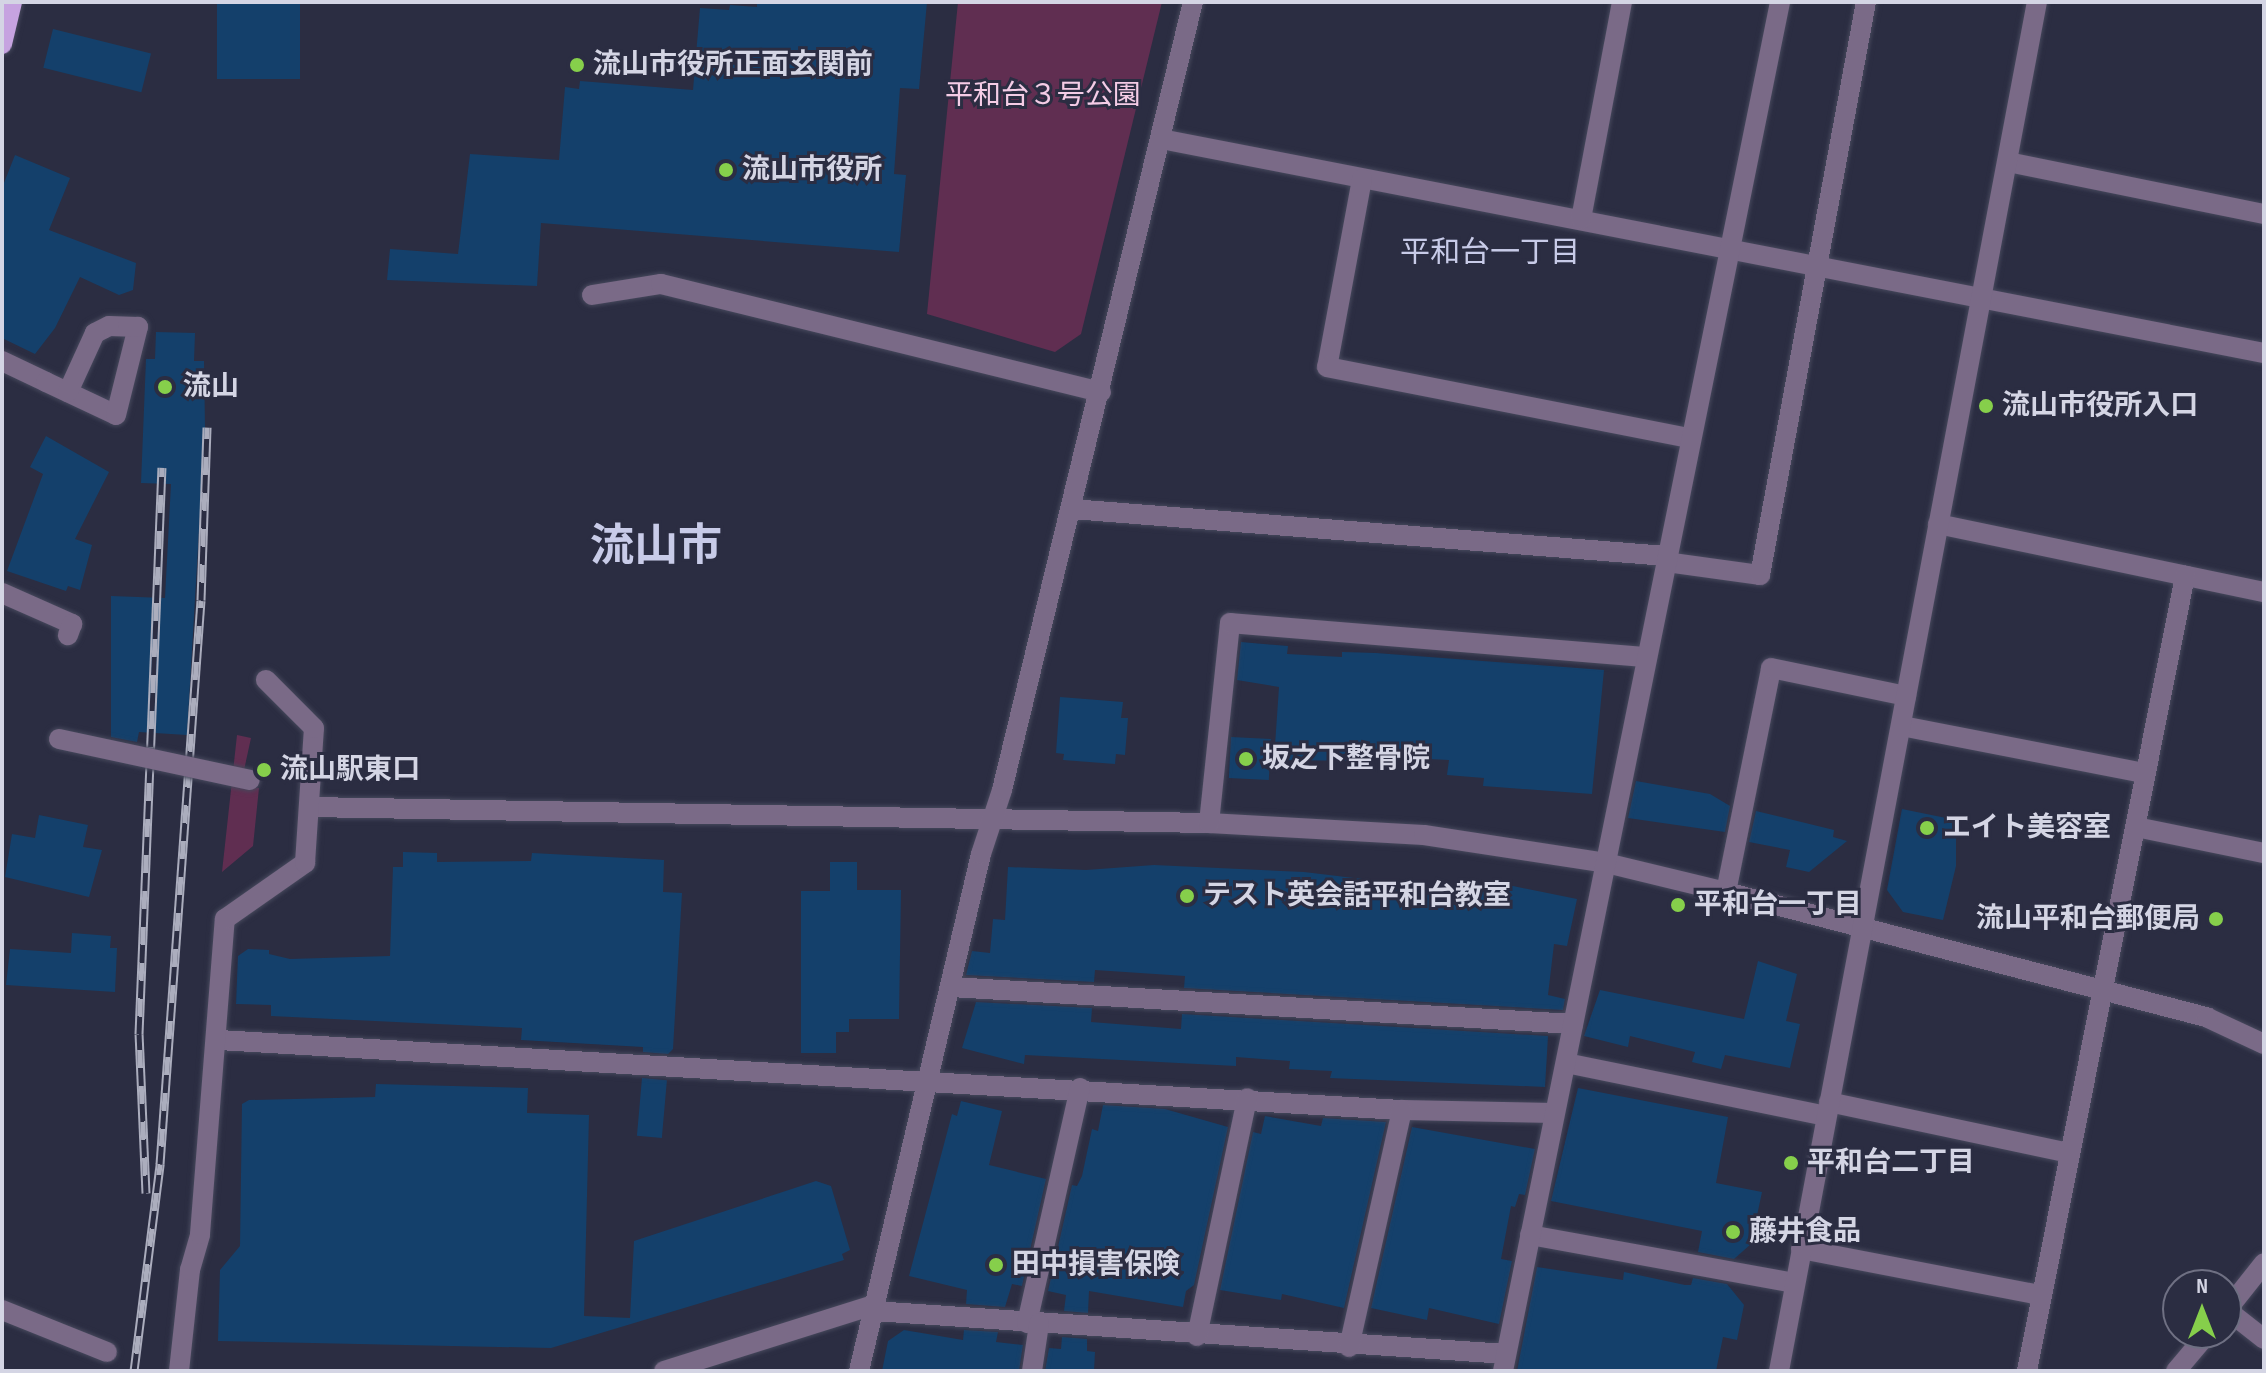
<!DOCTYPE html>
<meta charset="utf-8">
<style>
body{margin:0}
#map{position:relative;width:2266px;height:1373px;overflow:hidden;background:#2b2d42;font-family:"Sofia Sans Condensed","Noto Sans JP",sans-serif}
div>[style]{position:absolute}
.green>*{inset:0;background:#602e51}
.building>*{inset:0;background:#14406b;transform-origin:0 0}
.roads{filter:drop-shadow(0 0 2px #46485c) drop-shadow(0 0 2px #46485c)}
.minor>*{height:20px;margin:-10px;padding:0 10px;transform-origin:10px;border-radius:10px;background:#7a6a87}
.major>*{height:20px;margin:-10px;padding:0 10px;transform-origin:10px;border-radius:10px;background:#c6a3e0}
.rail>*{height:9px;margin-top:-4.5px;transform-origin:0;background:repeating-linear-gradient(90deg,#2b2d42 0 18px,#abadbd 0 36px);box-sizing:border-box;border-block:2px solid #abadbd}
.bridges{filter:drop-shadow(0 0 2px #46485c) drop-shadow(0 0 2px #46485c)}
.minor-bridge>*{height:20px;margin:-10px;padding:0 10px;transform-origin:10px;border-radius:10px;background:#7a6a87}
.dots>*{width:22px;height:22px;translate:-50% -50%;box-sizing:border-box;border:4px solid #2b2d42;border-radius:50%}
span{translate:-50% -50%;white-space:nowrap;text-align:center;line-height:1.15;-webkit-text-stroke:6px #2b2d42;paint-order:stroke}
.poi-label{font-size:28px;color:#d4d5e4;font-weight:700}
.left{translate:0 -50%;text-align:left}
.right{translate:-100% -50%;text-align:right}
.park-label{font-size:28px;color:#f4cce6}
.neighbourhood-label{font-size:30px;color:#c8cbe8}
.town-label{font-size:44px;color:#c8cbe8;font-weight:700}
.frame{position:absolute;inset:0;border:4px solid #d4d5e4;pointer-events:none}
.north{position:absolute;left:2162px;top:1269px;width:80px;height:80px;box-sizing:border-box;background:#2b2d42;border:2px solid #6f7083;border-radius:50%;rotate:0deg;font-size:22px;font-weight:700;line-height:32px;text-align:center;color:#d4d5e4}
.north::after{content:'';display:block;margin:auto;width:28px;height:36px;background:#86cf4b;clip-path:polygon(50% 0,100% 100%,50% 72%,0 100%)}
</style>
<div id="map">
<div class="green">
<i style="clip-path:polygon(958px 2px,1162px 2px,1081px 334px,1055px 352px,927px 314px)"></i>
<i style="clip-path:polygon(237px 735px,251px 738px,241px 784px,259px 788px,253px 846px,222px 872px)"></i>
</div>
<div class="building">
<i style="left:217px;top:2px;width:83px;height:77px"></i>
<i style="clip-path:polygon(757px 2px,927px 2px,919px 89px,900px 88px,894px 174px,906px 175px,899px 252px,541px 223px,537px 286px,387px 280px,390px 249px,458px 254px,470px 154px,559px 160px,565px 87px,579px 89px,580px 81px,693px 90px,700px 8px,729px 10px,730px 5px,757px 7px)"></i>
<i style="left:53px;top:29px;width:101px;height:40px;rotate:14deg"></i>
<i style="clip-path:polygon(15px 155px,70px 178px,49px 230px,136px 263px,133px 290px,119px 295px,80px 277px,55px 328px,35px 354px,2px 338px,2px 188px)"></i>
<i style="clip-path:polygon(156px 332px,195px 333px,194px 361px,204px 361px,205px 428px,187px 735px,139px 732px,137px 742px,111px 737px,111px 596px,165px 598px,171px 484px,141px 483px,146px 359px,155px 359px)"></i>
<i style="clip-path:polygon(46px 436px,109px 472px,75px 539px,92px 545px,80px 590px,68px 586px,66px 591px,7px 571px,43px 474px,30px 467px)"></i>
<i style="clip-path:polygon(1241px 642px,1288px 646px,1287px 654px,1342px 657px,1342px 652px,1376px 653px,1604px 670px,1592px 794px,1483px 786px,1484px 778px,1447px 775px,1449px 760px,1370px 756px,1369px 761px,1274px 760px,1279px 687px,1237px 680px)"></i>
<i style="clip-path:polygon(1060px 697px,1123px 702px,1121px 718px,1128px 718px,1125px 755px,1116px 754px,1115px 764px,1063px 760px,1064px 754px,1056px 753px)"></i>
<i style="left:1231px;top:737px;width:40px;height:41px;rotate:3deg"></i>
<i style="clip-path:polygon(1636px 781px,1710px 794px,1730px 806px,1725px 832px,1628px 818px)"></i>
<i style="clip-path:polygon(1902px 809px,1956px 820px,1956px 866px,1943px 920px,1903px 912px,1887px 890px)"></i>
<i style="clip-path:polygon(1756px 811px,1834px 830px,1833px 837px,1847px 841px,1809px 872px,1786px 867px,1790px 850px,1749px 842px)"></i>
<i style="clip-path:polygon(39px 815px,88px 825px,83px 847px,102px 850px,89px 897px,5px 877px,12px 834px,35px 838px)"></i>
<i style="clip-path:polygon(403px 852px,437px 853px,437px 862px,531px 861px,532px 853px,664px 860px,663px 892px,682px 893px,673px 1049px,668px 1054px,643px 1052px,643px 1047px,521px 1040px,522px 1028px,271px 1016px,271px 1005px,236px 1004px,238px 956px,248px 949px,269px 950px,269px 954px,290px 959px,390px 956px,393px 867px,403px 867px)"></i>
<i style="clip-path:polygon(830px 862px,857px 862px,857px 890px,901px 890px,899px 1019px,849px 1019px,849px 1032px,836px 1032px,836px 1053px,801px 1053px,801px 891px,830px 891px)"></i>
<i style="clip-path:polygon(1154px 865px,1304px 872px,1454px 890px,1454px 882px,1513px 886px,1577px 899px,1567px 946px,1554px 944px,1548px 995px,1565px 999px,1563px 1010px,1184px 988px,1185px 976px,1095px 970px,1094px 982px,966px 975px,972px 951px,990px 953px,993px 919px,1005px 920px,1008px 867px,1086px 870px)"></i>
<i style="clip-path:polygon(72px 933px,111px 936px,110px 948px,117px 948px,115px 992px,6px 985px,10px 949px,71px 953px)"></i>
<i style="clip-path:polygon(1758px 961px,1797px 974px,1786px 1021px,1800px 1024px,1790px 1068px,1725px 1055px,1721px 1069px,1692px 1062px,1695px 1052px,1630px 1036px,1628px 1047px,1584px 1036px,1600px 990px,1744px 1019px)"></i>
<i style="clip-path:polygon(976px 1002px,1092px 1008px,1091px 1022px,1181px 1029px,1182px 1014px,1548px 1036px,1545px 1087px,1330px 1078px,1332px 1071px,1289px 1069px,1290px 1061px,1236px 1057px,1236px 1066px,1025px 1055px,1024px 1064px,962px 1048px)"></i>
<i style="left:642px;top:1078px;width:25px;height:58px;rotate:5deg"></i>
<i style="clip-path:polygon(376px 1084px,528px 1088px,527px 1113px,589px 1115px,584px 1316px,630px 1318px,634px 1241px,816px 1181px,831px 1186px,850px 1250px,842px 1254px,844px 1260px,551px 1348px,218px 1341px,220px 1270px,240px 1246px,242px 1104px,249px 1100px,375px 1097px)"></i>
<i style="clip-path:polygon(1578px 1088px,1728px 1117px,1716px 1183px,1762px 1192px,1751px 1244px,1734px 1259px,1698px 1252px,1702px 1231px,1551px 1201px)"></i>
<i style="clip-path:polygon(961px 1101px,1002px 1111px,989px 1165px,1046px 1179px,1022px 1286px,1012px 1284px,1005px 1307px,966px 1304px,967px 1290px,909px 1276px,952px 1114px,957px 1116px)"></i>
<i style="clip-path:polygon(1103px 1105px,1165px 1109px,1228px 1127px,1194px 1285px,1186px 1291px,1183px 1307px,1089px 1291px,1088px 1313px,1064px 1311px,1066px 1295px,1048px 1291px,1072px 1185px,1077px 1186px,1082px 1176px,1092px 1129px,1098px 1131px)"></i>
<i style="clip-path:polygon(1265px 1116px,1321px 1126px,1323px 1118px,1386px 1122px,1344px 1308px,1282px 1294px,1281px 1300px,1220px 1290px,1253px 1132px,1261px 1134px)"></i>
<i style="clip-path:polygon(1412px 1127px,1535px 1149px,1525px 1195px,1519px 1194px,1515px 1207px,1511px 1206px,1501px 1259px,1512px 1261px,1499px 1324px,1429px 1308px,1427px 1320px,1371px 1308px)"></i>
<i style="clip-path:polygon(1537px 1267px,1623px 1280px,1624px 1272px,1685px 1285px,1691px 1285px,1693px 1278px,1727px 1284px,1744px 1305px,1737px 1340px,1723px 1337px,1716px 1371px,1517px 1371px)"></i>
<i style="clip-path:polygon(904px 1330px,963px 1340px,964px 1330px,998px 1332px,996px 1342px,1023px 1345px,1019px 1371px,882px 1371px,888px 1341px)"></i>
<i style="clip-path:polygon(1062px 1337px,1087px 1339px,1087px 1351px,1095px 1352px,1094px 1371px,1045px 1371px,1049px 1348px,1061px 1349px)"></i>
</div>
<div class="roads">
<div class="minor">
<i style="left:1161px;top:139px;width:1124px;rotate:10.98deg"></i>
<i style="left:2008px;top:162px;width:261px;rotate:11.5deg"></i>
<i style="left:1362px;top:179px;width:191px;rotate:100.5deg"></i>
<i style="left:1327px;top:367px;width:369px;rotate:11.1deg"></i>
<i style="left:1581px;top:219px;width:221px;rotate:-79.3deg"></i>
<i style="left:592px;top:295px;width:70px;rotate:-9.1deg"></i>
<i style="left:661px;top:284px;width:453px;rotate:13.8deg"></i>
<i style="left:2px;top:361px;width:49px;rotate:25.5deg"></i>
<i style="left:46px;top:382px;width:77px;rotate:25.2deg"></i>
<i style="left:116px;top:415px;width:91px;rotate:-76deg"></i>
<i style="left:138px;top:327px;width:29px;rotate:-178deg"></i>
<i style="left:109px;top:326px;width:16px;rotate:153deg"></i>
<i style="left:95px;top:333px;width:65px;rotate:114.6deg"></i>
<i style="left:1072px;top:509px;width:597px;rotate:4.52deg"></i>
<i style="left:1938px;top:524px;width:333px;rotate:11.8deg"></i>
<i style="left:1666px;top:562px;width:95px;rotate:7.9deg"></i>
<i style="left:1760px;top:575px;width:583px;rotate:-79.52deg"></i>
<i style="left:2px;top:593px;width:77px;rotate:23.9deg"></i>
<i style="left:72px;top:624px;width:12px;rotate:110deg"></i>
<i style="left:1902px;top:726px;width:246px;rotate:11deg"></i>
<i style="left:309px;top:807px;width:900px;rotate:1.02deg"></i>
<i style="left:1209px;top:823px;width:215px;rotate:3.2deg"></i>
<i style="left:1424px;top:835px;width:184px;rotate:8.7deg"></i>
<i style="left:1606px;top:863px;width:123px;rotate:13.6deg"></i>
<i style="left:1726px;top:892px;width:498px;rotate:14.6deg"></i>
<i style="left:2208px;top:1018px;width:62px;rotate:24.9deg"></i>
<i style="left:1209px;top:823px;width:201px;rotate:-84deg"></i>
<i style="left:1230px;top:623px;width:418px;rotate:4.7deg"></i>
<i style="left:2136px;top:827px;width:131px;rotate:11.5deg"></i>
<i style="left:1726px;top:892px;width:228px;rotate:-78.6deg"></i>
<i style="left:1771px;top:668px;width:138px;rotate:11.7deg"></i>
<i style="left:951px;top:987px;width:623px;rotate:3.4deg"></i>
<i style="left:219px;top:1040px;width:1185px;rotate:3.39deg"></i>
<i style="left:1402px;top:1110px;width:152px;rotate:1.1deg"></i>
<i style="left:1566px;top:1063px;width:265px;rotate:11.5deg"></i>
<i style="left:1829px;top:1102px;width:244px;rotate:12deg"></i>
<i style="left:1530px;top:1235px;width:268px;rotate:10.3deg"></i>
<i style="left:1801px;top:1249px;width:244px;rotate:10.9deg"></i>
<i style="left:2px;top:1310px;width:113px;rotate:21.8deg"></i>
<i style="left:2227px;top:1310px;width:47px;rotate:38.1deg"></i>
<i style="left:874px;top:1311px;width:633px;rotate:3.89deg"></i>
<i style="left:2226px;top:1311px;width:61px;rotate:-51.6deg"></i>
<i style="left:1027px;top:1323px;width:241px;rotate:-77.3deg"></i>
<i style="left:1197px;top:1336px;width:243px;rotate:-78.1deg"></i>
<i style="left:1349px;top:1347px;width:243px;rotate:-77.4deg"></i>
<i style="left:179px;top:1371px;width:102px;rotate:-83.8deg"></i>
<i style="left:190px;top:1270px;width:37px;rotate:-74deg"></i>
<i style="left:200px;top:1234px;width:316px;rotate:-85.5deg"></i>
<i style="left:225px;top:919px;width:98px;rotate:-35deg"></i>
<i style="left:305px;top:863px;width:135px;rotate:-86.2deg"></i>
<i style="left:314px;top:728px;width:68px;rotate:-135deg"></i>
<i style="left:664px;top:1371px;width:222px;rotate:-17.5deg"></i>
<i style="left:859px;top:1371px;width:531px;rotate:-76.72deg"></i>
<i style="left:981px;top:854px;width:67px;rotate:-71.8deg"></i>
<i style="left:1002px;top:790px;width:811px;rotate:-76.38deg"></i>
<i style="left:1032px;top:1371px;width:48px;rotate:-81.5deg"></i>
<i style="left:1503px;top:1371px;width:1397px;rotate:-78.56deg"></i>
<i style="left:1779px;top:1371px;width:1393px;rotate:-79.33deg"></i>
<i style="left:2027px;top:1371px;width:811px;rotate:-78.76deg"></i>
<i style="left:2176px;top:1371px;width:50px;rotate:-49.9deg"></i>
</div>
<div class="major">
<i style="left:2px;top:44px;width:43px;rotate:-76.6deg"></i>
</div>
</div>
<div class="rail">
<i style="left:146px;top:1193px;width:159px;rotate:-92.5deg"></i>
<i style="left:139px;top:1034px;width:567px;rotate:-87.68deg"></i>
<i style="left:134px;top:1371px;width:209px;rotate:-82.8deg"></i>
<i style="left:160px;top:1164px;width:565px;rotate:-85.84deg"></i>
<i style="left:201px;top:600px;width:173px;rotate:-88deg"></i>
</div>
<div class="bridges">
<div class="minor-bridge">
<i style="left:59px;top:739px;width:195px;rotate:12.1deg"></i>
</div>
</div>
<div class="dots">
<i style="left:577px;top:65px;background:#86cf4b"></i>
<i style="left:726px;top:170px;background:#86cf4b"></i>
<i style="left:165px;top:387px;background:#86cf4b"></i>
<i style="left:1986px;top:406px;background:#86cf4b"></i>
<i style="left:1246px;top:759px;background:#86cf4b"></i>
<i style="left:264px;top:770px;background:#86cf4b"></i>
<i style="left:1927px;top:828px;background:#86cf4b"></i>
<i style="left:1187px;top:896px;background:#86cf4b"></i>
<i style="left:1678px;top:905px;background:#86cf4b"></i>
<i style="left:2216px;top:919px;background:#86cf4b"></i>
<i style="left:1791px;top:1163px;background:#86cf4b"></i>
<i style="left:1733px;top:1232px;background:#86cf4b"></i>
<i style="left:996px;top:1265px;background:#86cf4b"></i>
</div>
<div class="poi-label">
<span class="left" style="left:593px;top:65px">流山市役所正面玄関前</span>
<span class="left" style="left:742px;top:170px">流山市役所</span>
<span class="left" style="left:183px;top:387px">流山</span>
<span class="left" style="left:2002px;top:406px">流山市役所入口</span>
<span class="left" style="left:1262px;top:759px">坂之下整骨院</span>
<span class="left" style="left:280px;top:770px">流山駅東口</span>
<span class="left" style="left:1943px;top:828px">エイト美容室</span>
<span class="left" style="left:1203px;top:896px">テスト英会話平和台教室</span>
<span class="left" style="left:1694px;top:905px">平和台一丁目</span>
<span class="right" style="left:2200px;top:919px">流山平和台郵便局</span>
<span class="left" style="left:1807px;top:1163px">平和台二丁目</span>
<span class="left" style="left:1749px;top:1232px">藤井食品</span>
<span class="left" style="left:1012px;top:1265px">田中損害保険</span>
</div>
<div class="park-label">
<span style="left:1043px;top:96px">平和台３号公園</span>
</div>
<div class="neighbourhood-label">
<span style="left:1490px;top:253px">平和台一丁目</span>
</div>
<div class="town-label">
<span style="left:656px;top:547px">流山市</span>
</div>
<div class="frame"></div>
<div class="north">N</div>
</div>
